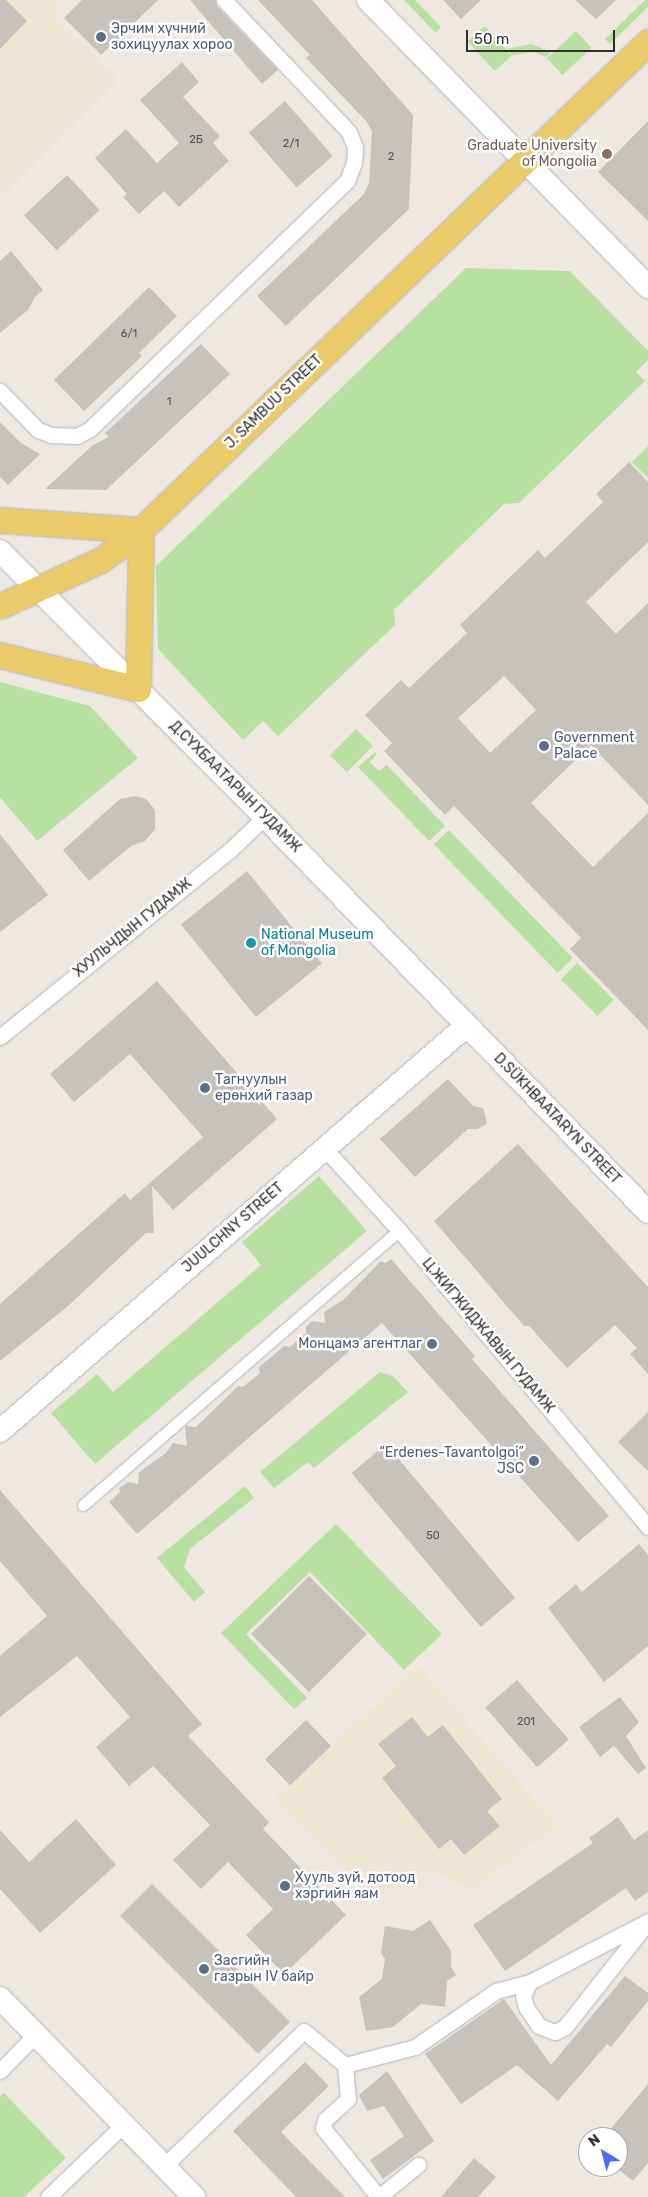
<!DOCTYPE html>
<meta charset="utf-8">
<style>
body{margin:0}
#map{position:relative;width:648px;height:2197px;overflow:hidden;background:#eee8e1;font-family:Rubik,sans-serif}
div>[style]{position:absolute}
.education>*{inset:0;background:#eee5d2}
.green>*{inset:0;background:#b8e1a1;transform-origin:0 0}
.building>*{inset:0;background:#c7c3bc;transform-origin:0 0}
.roads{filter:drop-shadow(0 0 1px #b2b4bd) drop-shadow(0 0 1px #b2b4bd)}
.pedestrian>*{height:11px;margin:-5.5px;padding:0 5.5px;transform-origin:5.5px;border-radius:5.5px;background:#fff}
.minor>*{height:15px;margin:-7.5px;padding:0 7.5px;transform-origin:7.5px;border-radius:7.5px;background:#fff}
.secondary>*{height:22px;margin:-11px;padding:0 11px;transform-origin:11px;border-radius:11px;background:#fff}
.primary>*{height:25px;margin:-12.5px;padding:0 12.5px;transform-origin:12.5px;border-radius:12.5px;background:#ebca6a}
.dots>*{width:14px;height:14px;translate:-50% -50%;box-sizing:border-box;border:2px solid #fff;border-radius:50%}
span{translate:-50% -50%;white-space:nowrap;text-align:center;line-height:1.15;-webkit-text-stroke:5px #fff;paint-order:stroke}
.number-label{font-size:11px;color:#545352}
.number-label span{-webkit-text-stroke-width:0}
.service-label{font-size:14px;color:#4e5e75}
.left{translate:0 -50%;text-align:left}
.right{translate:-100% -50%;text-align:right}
.education-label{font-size:14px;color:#785e54}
.street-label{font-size:14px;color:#2e2e2e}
.culture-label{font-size:14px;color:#0d838f}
.north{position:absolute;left:578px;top:2127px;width:50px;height:50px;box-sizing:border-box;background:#fff;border:1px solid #ababab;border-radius:50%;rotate:323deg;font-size:14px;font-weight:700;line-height:20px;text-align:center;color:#2e2e2e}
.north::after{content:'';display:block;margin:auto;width:18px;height:22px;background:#4b6df2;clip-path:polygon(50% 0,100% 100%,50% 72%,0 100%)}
.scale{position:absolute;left:466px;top:30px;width:149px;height:22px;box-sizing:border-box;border:2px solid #2e2e2e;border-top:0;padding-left:6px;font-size:15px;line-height:18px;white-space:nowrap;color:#2e2e2e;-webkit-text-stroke:4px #fff;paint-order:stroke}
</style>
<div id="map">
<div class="education">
<i style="clip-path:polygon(0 0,54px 0,63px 8px,53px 17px,120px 79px,1px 199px)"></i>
<i style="clip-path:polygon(418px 1666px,557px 1826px,470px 1890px,426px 1869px,375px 1897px,274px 1798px)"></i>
</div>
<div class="green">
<i style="clip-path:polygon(404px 0,415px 0,441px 27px,436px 33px)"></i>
<i style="clip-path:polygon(645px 0,648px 0,648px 7px,610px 44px,605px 39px)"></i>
<i style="left:485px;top:26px;width:40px;height:23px;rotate:48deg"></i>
<i style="left:576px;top:31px;width:23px;height:40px;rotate:47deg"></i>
<i style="clip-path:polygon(531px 44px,551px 52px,546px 57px,534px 52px,512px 55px,507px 49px)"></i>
<i style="clip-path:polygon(466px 268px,570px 271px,648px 351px,648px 360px,636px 372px,645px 381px,519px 503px,504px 504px,394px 610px,395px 625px,278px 736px,263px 721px,243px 740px,158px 649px,156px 566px)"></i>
<i style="clip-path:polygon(648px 446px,648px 478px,632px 462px)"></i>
<i style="clip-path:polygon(0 682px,90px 706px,138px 758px,37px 841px,0 797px)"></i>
<i style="left:356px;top:729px;width:24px;height:37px;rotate:45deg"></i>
<i style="clip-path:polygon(375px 752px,377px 754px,370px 762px,379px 771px,387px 765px,445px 826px,429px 841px,358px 767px)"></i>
<i style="left:449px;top:830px;width:178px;height:21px;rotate:46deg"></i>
<i style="left:577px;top:963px;width:52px;height:23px;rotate:45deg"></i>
<i style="clip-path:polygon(319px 1176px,367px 1231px,95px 1464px,51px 1413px,97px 1374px,113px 1392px,261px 1265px,242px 1242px)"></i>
<i style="clip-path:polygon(380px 1372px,393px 1376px,408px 1392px,314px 1468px,308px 1462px,274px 1488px,260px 1472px)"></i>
<i style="clip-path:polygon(245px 1486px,254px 1498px,190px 1549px,184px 1567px,205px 1592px,194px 1602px,157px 1558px)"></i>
<i style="clip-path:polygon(336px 1524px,442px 1634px,404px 1670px,310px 1572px,246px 1634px,307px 1698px,294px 1709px,221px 1633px)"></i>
<i style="clip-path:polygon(4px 2093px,66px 2158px,24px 2197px,0 2197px,0 2096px)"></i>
</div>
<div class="building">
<i style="clip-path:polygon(0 0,6px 0,27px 21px,0 49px)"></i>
<i style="clip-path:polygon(82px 0,158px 0,101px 55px,64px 18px)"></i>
<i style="clip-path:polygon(190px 0,215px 0,217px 6px,278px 70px,262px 84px)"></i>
<i style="clip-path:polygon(258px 0,312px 0,413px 115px,409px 209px,286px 326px,257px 296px,364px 194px,369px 183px,372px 132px,367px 122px,306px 58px,310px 55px)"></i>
<i style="clip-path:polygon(443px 0,481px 0,461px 19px)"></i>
<i style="clip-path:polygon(575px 0,616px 0,596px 19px)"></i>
<i style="clip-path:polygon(182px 62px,199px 82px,183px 97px,220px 136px,213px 143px,229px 161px,179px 207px,164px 191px,139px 214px,123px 197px,127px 194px,95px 158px,126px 129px,157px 163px,179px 143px,140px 100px)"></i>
<i style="left:285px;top:101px;width:73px;height:48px;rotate:49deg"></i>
<i style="clip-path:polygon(648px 121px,648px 221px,598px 172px)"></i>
<i style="left:67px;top:175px;width:48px;height:59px;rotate:47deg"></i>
<i style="clip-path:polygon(11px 251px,43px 290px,35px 297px,28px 310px,0 333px,0 261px)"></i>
<i style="clip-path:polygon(149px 287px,177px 316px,139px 353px,142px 356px,84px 411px,54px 380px)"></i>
<i style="clip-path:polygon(201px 344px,230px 374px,106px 490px,45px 489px,93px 445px,109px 437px,105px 433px)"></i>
<i style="clip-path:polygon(0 422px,21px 443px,40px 454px,8px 485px,0 477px)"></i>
<i style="clip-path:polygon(evenodd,629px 462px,648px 482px,648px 542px,586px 602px,616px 634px,648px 603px,648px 805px,591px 745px,531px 803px,593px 867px,648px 813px,648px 1030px,570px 949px,581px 938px,454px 806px,445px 815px,384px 751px,392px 743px,365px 715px,401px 680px,409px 688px,467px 633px,460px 625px,538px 550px,545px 558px,603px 502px,596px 494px,629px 462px,504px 676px,536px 710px,490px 753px,458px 718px,504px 676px)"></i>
<i style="clip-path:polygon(135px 796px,146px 799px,155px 810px,155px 829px,145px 841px,131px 846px,89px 881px,63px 850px,120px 799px)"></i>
<i style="clip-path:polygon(0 834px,48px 895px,0 932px)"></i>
<i style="left:247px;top:871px;width:119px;height:85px;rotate:51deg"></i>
<i style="clip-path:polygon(157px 981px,277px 1119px,173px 1210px,152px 1186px,154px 1233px,146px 1233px,68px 1306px,0 1361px,0 1304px,125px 1193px,130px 1200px,203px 1137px,130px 1054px,74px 1102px,50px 1074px)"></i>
<i style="clip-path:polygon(448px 1079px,473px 1106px,483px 1108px,487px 1123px,478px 1129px,468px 1129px,415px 1177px,380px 1139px)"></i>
<i style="clip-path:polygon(518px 1144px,648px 1287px,648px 1374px,630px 1354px,637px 1348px,615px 1325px,567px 1368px,529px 1326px,524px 1326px,434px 1221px)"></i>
<i style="clip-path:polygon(391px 1259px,475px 1356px,472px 1359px,609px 1516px,578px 1542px,382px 1323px,137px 1534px,109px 1502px,120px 1492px,119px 1488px,128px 1482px,138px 1484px,139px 1472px,166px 1453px,173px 1443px,187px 1446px,185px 1426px,196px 1427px,238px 1386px,243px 1387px,260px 1373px,259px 1367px,277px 1352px,284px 1346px,290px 1347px,306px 1333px,306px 1327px,312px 1321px,325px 1323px,324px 1312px,343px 1300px,381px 1261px,385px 1263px)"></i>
<i style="clip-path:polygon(648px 1412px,648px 1471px,618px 1442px)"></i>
<i style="left:386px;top:1444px;width:201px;height:45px;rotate:50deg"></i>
<i style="clip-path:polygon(0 1490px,202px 1724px,188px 1736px,269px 1822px,263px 1829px,346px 1915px,284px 1974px,246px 1935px,273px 1909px,228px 1862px,201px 1889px,173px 1860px,210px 1825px,153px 1766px,129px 1786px,96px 1747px,130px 1717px,77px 1656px,0 1717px,0 1656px,47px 1616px,0 1561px)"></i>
<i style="clip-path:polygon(639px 1544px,648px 1555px,648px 1646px,604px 1682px,548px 1608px,576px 1584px,582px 1592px)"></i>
<i style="left:309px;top:1576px;width:82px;height:82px;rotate:45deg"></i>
<i style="left:517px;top:1680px;width:79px;height:42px;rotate:49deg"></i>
<i style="clip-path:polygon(620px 1697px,639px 1722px,626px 1736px,646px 1768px,638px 1774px,614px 1746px,600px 1757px,579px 1727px)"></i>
<i style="clip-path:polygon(412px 1717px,428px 1737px,443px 1725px,502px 1799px,487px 1811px,500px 1826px,464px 1855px,451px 1839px,439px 1849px,382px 1778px,396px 1766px,378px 1744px)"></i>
<i style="left:306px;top:1720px;width:36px;height:57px;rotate:46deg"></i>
<i style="clip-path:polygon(618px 1817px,634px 1840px,648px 1830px,648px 1892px,635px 1901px,626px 1888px,505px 1971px,473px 1925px,593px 1843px,589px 1838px)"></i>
<i style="clip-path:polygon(76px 1819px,116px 1865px,40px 1933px,0 1889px,0 1830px,29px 1862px)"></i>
<i style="left:152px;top:1884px;width:195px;height:45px;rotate:45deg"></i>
<i style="clip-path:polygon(430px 1920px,451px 1951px,451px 1967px,456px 1975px,447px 1981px,445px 2007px,421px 2004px,393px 2027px,366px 2031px,359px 1997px,382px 1979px,385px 1959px,381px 1953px,385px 1926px,413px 1931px)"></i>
<i style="clip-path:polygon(625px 1976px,648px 1993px,648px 2001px,611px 2047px,607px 2044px,558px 2101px,517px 2065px,461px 2104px,425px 2054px,504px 1999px,551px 2065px)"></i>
<i style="clip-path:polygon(305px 2062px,329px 2086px,281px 2132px,345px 2197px,296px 2197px,233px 2131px)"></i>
<i style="clip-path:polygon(387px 2071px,434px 2141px,383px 2179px,370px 2160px,404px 2136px,384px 2106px,367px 2111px,359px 2095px)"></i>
<i style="clip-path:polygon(648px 2084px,648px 2163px,633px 2181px,618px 2169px,618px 2137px,604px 2137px)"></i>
<i style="clip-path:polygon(474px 2158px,496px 2177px,478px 2197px,441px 2197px)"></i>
</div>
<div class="roads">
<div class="pedestrian">
<i style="left:83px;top:1505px;width:419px;rotate:-41deg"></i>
</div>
<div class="minor">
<i style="left:0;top:391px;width:54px;rotate:45.7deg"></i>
<i style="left:38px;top:430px;width:14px;rotate:21deg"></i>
<i style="left:51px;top:435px;width:26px;rotate:2deg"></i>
<i style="left:77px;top:436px;width:15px;rotate:-28deg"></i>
<i style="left:90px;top:429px;width:357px;rotate:-44deg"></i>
<i style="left:347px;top:181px;width:19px;rotate:-69deg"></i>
<i style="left:354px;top:163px;width:16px;rotate:-86deg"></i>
<i style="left:355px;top:147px;width:16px;rotate:-112deg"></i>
<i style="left:349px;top:132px;width:182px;rotate:-133.4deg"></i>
<i style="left:0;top:1037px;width:295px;rotate:-39.1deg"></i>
<i style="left:229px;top:851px;width:50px;rotate:-43.4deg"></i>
<i style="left:325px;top:1149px;width:110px;rotate:47.6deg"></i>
<i style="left:399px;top:1230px;width:388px;rotate:50deg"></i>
<i style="left:530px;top:1982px;width:15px;rotate:118deg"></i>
<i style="left:523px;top:1995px;width:12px;rotate:76deg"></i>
<i style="left:526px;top:2007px;width:23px;rotate:56deg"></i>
<i style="left:539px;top:2026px;width:17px;rotate:21deg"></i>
<i style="left:555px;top:2032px;width:11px;rotate:-27deg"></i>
<i style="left:565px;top:2027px;width:132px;rotate:-51.7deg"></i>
<i style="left:345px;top:2065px;width:34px;rotate:85deg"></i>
<i style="left:348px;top:2099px;width:31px;rotate:138deg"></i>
<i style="left:325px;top:2120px;width:8px;rotate:104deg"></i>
<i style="left:323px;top:2128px;width:85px;rotate:51.2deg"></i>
<i style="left:376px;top:2194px;width:5px;rotate:11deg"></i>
<i style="left:381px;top:2195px;width:48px;rotate:-39deg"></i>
<i style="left:0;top:2071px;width:50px;rotate:-45.8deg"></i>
<i style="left:164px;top:2166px;width:194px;rotate:-44deg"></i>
<i style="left:304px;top:2031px;width:53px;rotate:39.7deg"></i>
<i style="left:345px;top:2065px;width:72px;rotate:-14.4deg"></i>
<i style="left:415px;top:2047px;width:98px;rotate:-34.7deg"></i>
<i style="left:496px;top:1991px;width:35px;rotate:-15deg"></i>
<i style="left:530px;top:1982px;width:133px;rotate:-27.3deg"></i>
<i style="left:48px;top:2197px;width:104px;rotate:-43.8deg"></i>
</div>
<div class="secondary">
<i style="left:368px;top:0;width:401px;rotate:45.7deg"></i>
<i style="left:0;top:551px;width:375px;rotate:45.1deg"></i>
<i style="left:265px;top:817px;width:550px;rotate:45.88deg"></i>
<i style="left:0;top:1431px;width:617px;rotate:-40.99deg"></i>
<i style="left:0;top:1998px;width:278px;rotate:45.7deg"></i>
</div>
<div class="primary">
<i style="left:0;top:520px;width:141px;rotate:4.1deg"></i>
<i style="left:141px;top:530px;width:159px;rotate:91.1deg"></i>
<i style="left:138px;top:689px;width:142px;rotate:-166.2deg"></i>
<i style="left:0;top:606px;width:111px;rotate:-24.5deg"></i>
<i style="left:101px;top:560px;width:50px;rotate:-36.9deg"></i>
<i style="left:141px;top:530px;width:704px;rotate:-43.91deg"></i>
</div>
</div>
<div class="dots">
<i style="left:101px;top:37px;background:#5c6f8a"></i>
<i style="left:607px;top:154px;background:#8d6e63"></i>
<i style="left:544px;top:746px;background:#5c6f8a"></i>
<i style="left:251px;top:943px;background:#0f9aa8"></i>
<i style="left:205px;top:1088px;background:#5c6f8a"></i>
<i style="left:432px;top:1344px;background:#5c6f8a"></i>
<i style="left:534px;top:1461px;background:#5c6f8a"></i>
<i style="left:285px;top:1886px;background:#5c6f8a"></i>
<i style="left:204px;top:1969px;background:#5c6f8a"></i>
</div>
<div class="number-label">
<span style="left:196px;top:140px">2Б</span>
<span style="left:291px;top:144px">2/1</span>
<span style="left:391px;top:157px">2</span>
<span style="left:129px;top:334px">6/1</span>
<span style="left:169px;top:402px">1</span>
<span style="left:433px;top:1536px">50</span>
<span style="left:526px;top:1722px">201</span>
</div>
<div class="service-label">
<span class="left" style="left:111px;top:37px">Эрчим хүчний<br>зохицуулах хороо</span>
<span class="left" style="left:554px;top:746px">Government<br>Palace</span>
<span class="left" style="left:215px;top:1088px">Тагнуулын<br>ерөнхий газар</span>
<span class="right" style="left:422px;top:1344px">Монцамэ агентлаг</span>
<span class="right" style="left:524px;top:1461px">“Erdenes-Tavantolgoi”<br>JSC</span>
<span class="left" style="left:295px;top:1886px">Хууль зүй, дотоод<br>хэргийн яам</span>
<span class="left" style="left:214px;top:1969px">Засгийн<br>газрын IV байр</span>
</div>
<div class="education-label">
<span class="right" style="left:597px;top:154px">Graduate University<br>of Mongolia</span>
</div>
<div class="street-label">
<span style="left:274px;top:402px;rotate:-44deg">J. SAMBUU STREET</span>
<span style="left:235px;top:787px;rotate:45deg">Д.СҮХБААТАРЫН ГУДАМЖ</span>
<span style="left:133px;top:928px;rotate:-39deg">ХУУЛЬЧДЫН ГУДАМЖ</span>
<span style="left:557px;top:1119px;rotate:46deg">D.SÜKHBAATARYN STREET</span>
<span style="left:233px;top:1228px;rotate:-41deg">JUULCHNY STREET</span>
<span style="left:488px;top:1336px;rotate:50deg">Ц.ЖИГЖИДЖАВЫН ГУДАМЖ</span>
</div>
<div class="culture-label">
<span class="left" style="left:261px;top:943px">National Museum<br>of Mongolia</span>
</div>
<div class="north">N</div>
<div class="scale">50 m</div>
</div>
